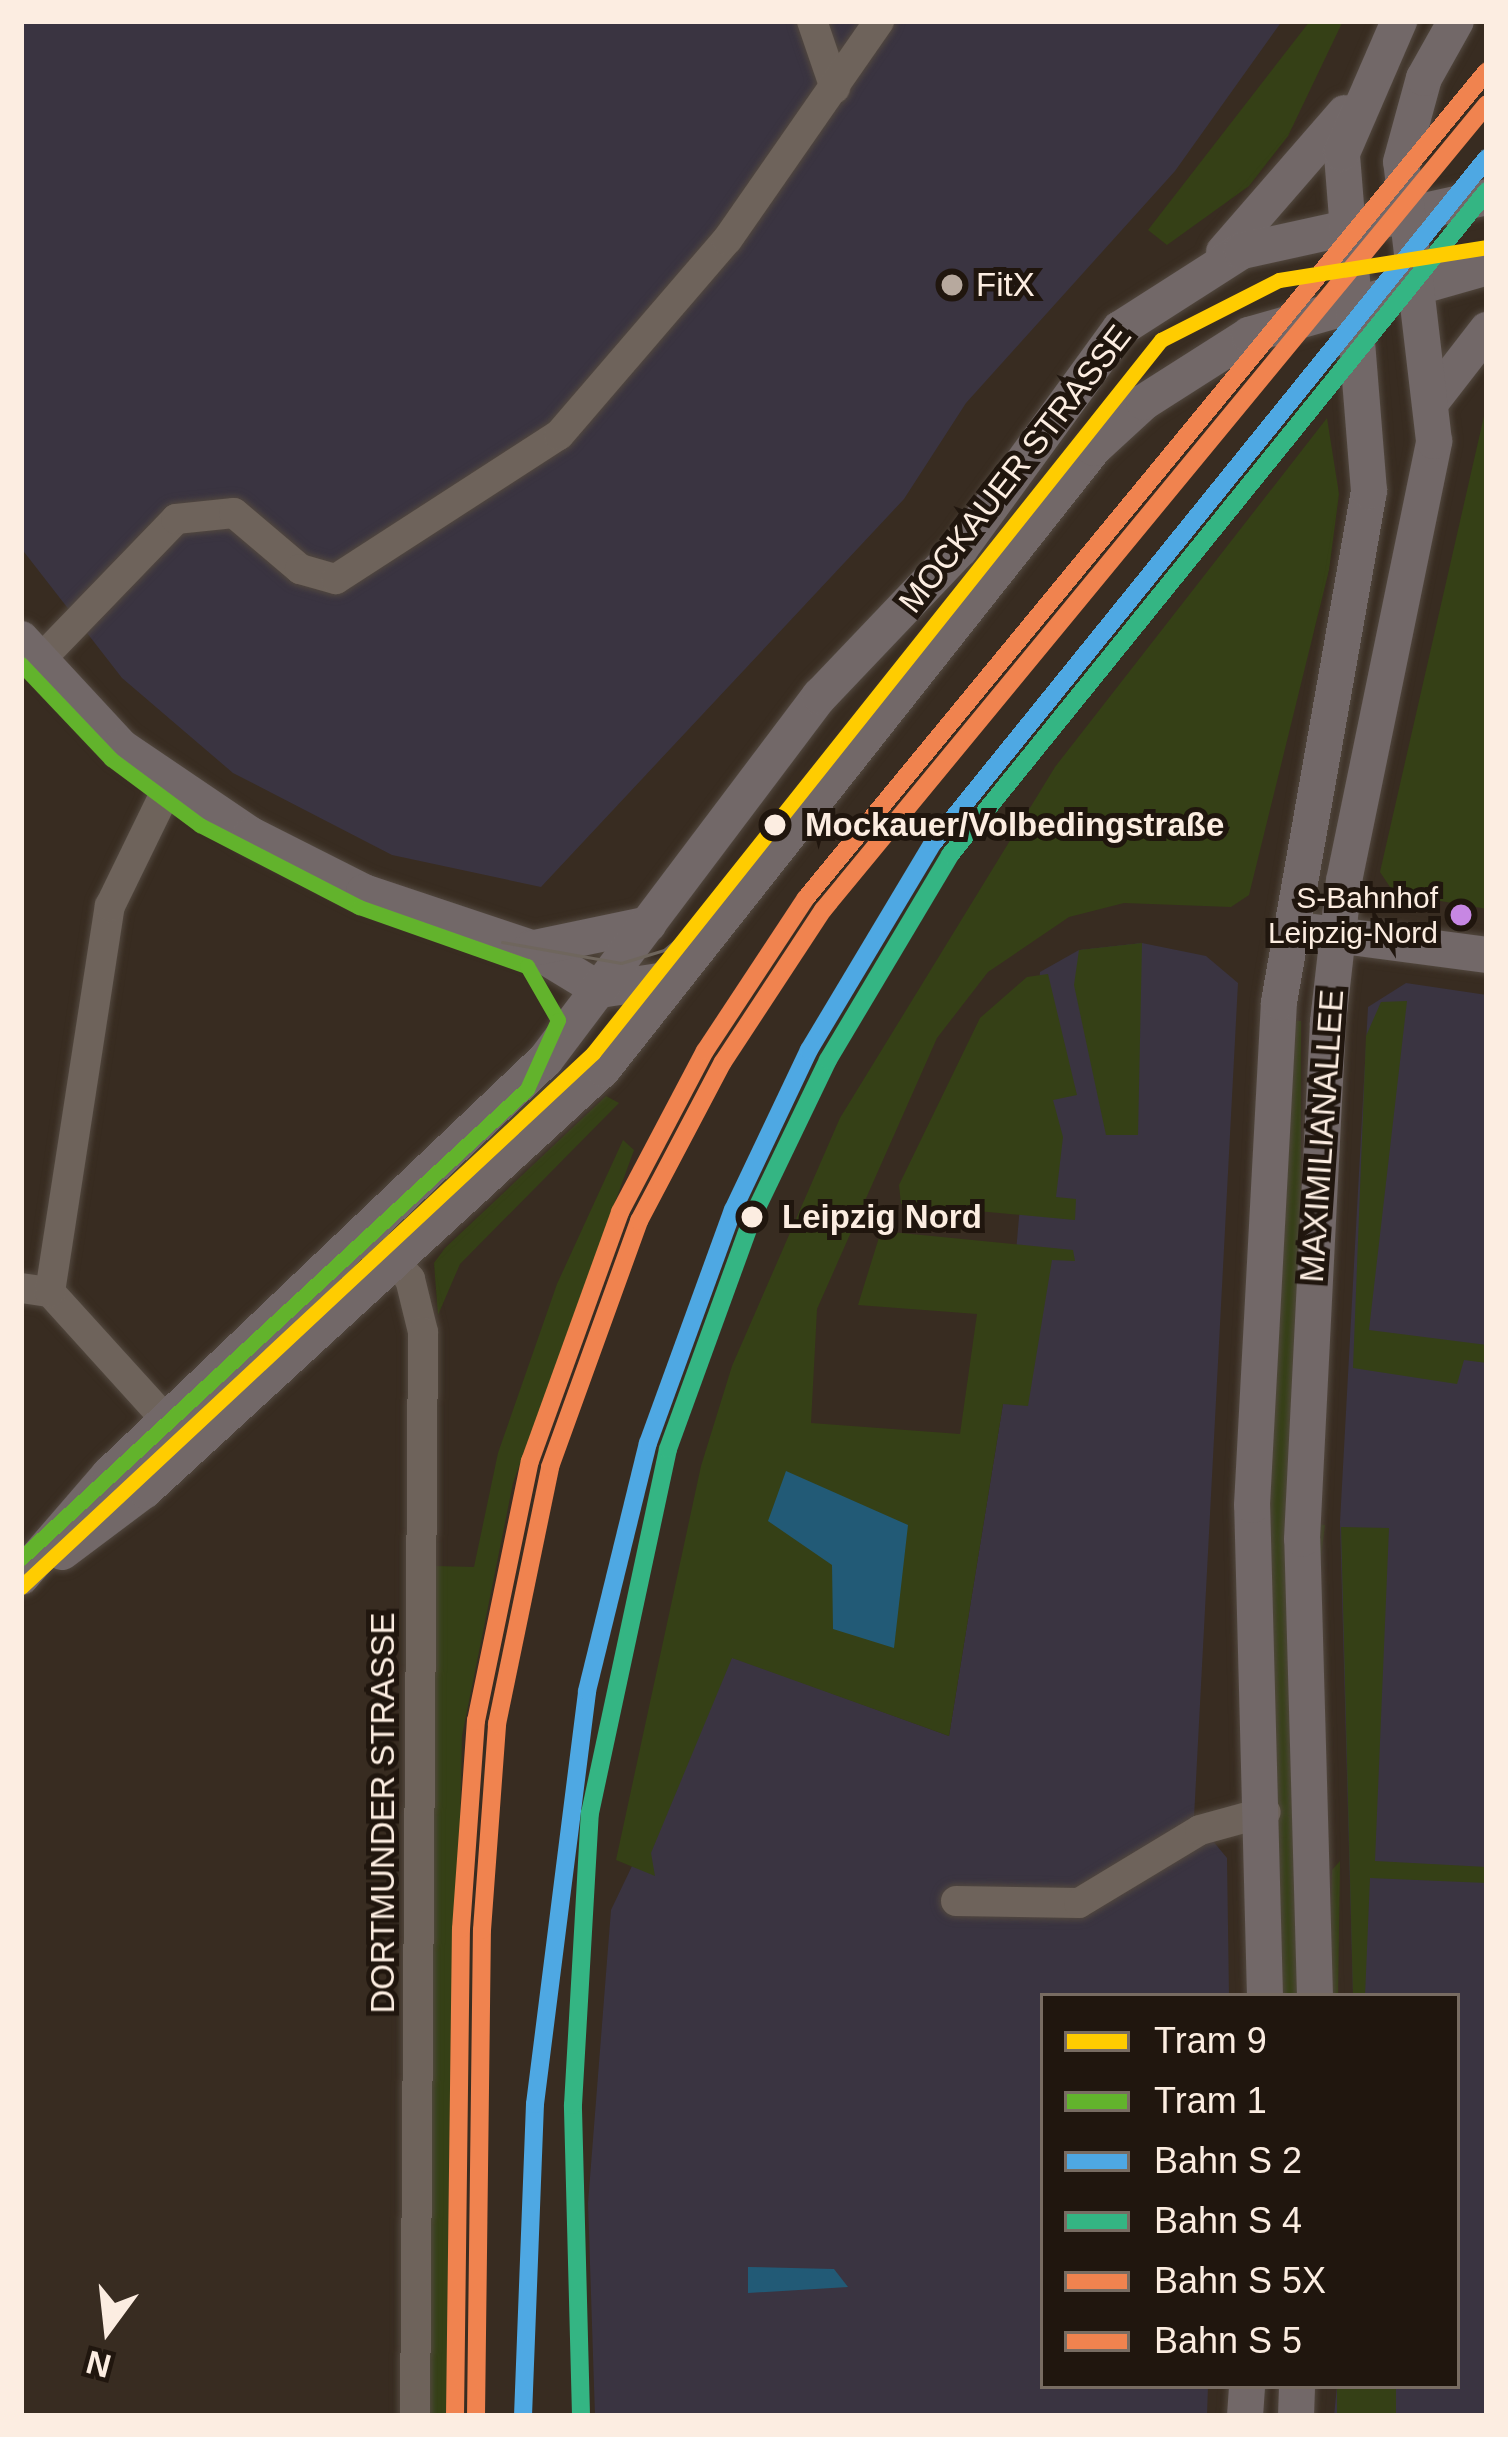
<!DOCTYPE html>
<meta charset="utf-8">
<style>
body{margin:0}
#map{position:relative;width:1508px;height:2437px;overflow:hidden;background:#382c21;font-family:Helvetica,sans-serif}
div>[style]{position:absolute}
.commercial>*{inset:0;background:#3a3441}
.green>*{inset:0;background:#354016;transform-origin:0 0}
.water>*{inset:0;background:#225a76}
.roads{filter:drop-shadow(0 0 3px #52483f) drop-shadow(0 0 3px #52483f)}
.minor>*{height:30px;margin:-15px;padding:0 15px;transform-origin:15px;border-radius:15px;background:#6e635b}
.major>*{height:36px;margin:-18px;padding:0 18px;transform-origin:18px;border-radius:18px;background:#726868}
.tram>*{height:3px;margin:-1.5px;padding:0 1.5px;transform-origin:1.5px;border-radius:1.5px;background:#6f665d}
.rail-1>*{height:18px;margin:-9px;padding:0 9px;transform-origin:9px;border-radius:9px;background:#4ea8e3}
.rail-2>*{height:18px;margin:-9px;padding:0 9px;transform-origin:9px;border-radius:9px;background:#34b583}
.rail-3>*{height:18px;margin:-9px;padding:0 9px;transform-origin:9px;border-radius:9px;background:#f0834f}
.rail-4>*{height:18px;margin:-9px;padding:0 9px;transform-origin:9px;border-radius:9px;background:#f0834f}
.tram-1>*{height:15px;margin:-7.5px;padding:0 7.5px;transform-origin:7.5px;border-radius:7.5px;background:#fc0}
.tram-2>*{height:15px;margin:-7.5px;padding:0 7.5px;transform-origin:7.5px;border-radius:7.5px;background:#62b32c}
.dots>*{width:33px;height:33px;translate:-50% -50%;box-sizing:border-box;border:6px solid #20160e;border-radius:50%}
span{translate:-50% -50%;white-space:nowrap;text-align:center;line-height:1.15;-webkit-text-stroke:10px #20160e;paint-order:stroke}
.bus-label{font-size:30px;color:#fcede1}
.right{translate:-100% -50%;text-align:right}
.poi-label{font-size:33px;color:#fcede1}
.left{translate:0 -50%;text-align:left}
.street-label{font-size:33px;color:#fcede1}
.stop-label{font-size:33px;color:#fcede1;font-weight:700}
.frame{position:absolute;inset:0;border:24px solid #fcede1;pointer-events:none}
.legend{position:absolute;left:1040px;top:1993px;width:420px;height:396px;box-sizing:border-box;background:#20160e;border:3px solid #786c62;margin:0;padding:15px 21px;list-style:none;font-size:36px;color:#fcede1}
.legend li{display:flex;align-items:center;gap:24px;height:60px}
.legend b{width:60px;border:3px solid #786c62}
.north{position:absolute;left:48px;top:2269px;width:120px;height:120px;-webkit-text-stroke:9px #20160e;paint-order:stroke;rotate:195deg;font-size:33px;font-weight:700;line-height:48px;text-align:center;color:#fcede1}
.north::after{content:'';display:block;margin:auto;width:42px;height:54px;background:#fcede1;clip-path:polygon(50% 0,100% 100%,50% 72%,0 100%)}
</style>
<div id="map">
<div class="commercial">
<i style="clip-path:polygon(21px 21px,1282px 21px,1175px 171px,966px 403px,904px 499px,541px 887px,392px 855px,233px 773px,122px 678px,21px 548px)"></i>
<i style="clip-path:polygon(1142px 943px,1206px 956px,1238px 983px,1194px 1818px,1227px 1858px,1229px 1996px,1043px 1996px,1043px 2386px,1208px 2386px,1207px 2416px,595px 2416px,588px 2203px,611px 1910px,732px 1657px,949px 1736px,1003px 1404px,1040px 972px,1079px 950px)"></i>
<i style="clip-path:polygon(1406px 983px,1487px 995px,1487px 2416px,1334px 2416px,1337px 2386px,1457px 2386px,1457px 1996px,1353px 1996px,1340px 1522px,1368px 1007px)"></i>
</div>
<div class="green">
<i style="clip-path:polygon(1310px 21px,1343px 21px,1288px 136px,1249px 186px,1167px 245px,1148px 230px)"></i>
<i style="clip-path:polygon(1487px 403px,1487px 909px,1394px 893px,1380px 872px)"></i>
<i style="clip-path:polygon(1327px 418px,1339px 494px,1329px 570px,1249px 895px,1231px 907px,1124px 903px,1069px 917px,988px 972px,937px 1038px,817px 1309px,811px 1423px,960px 1434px,977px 1314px,858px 1305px,881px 1231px,1073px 1250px,1075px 1261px,1052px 1260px,1028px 1406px,1003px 1404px,949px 1736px,732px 1658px,651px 1853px,655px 1876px,616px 1860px,701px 1466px,732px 1366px,840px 1118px,1055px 767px)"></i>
<i style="clip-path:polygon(1142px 943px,1138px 1135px,1106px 1135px,1074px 985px,1079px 950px)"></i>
<i style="clip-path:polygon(1048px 974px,1077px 1095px,1053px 1100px,1063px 1137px,1056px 1197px,1076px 1199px,1075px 1220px,901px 1204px,899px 1185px,980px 1018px,1027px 977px)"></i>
<i style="clip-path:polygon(1407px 1001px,1369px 1330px,1487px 1345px,1487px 1363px,1464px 1360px,1457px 1384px,1353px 1368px,1366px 1036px,1381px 1002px)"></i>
<i style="clip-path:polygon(1292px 1020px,1301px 1021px,1300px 1996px,1280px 1996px,1266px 1571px)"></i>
<i style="clip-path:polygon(606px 1096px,619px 1103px,460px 1264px,438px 1315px,434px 1263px,445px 1248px)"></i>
<i style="clip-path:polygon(623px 1140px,634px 1150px,513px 1483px,462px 1736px,447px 2416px,428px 2416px,435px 1566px,474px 1567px,498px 1453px,557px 1284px)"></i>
<i style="left:1317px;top:1524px;width:8px;height:315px;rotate:7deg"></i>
<i style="clip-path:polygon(1341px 1527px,1389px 1528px,1375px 1861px,1487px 1867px,1487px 1883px,1370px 1878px,1365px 1996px,1353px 1996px)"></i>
<i style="clip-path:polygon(1340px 1861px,1338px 1996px,1329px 1996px,1332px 1870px)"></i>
<i style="left:1337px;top:2386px;width:59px;height:30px"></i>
</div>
<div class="water">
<i style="clip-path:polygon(786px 1471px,908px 1525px,894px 1648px,833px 1629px,832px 1565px,768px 1521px)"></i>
<i style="clip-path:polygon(748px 2267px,834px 2269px,848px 2287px,748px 2293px)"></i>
</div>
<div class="roads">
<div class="minor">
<i style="left:812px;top:21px;width:71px;rotate:71.1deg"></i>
<i style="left:40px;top:660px;width:196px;rotate:-46deg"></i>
<i style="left:176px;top:519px;width:58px;rotate:-5.9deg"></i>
<i style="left:234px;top:513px;width:87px;rotate:40.3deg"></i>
<i style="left:300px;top:569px;width:37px;rotate:16deg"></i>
<i style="left:336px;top:579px;width:265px;rotate:-32.9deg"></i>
<i style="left:559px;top:435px;width:257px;rotate:-49.3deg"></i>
<i style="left:727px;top:240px;width:267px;rotate:-55.2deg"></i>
<i style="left:366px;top:1230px;width:66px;rotate:48.1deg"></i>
<i style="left:410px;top:1279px;width:55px;rotate:76.2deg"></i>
<i style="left:423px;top:1332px;width:1084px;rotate:90.42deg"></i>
<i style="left:21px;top:1288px;width:29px;rotate:8deg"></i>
<i style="left:50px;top:1292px;width:174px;rotate:47.8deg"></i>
<i style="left:50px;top:1292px;width:391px;rotate:-81.2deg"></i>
<i style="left:110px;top:906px;width:135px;rotate:-64deg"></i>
<i style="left:956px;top:1901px;width:123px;rotate:0.9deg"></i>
<i style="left:1079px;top:1903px;width:141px;rotate:-31.1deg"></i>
<i style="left:1200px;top:1830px;width:68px;rotate:-15.3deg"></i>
</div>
<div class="major">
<i style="left:1224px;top:252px;width:184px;rotate:-49deg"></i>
<i style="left:1435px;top:397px;width:85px;rotate:-52.2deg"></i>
<i style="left:21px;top:639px;width:147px;rotate:47.2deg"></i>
<i style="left:121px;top:747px;width:157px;rotate:34.1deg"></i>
<i style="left:251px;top:835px;width:127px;rotate:26.8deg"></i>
<i style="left:364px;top:892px;width:176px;rotate:18.5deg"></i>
<i style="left:531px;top:948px;width:81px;rotate:31.3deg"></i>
<i style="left:600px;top:990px;width:73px;rotate:-8.7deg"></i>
<i style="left:1313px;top:932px;width:176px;rotate:7.5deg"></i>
<i style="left:534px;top:948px;width:117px;rotate:-11.8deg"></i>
<i style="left:62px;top:1552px;width:104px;rotate:-36.8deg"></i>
<i style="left:145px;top:1490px;width:622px;rotate:-42.59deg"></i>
<i style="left:603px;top:1069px;width:792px;rotate:-51.67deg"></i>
<i style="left:1094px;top:448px;width:68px;rotate:-42.6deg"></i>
<i style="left:1144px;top:402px;width:125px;rotate:-32.5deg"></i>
<i style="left:1249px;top:335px;width:248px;rotate:-15.9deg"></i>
<i style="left:21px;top:1577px;width:135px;rotate:-49.2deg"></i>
<i style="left:109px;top:1475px;width:603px;rotate:-43.59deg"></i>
<i style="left:546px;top:1059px;width:455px;rotate:-53deg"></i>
<i style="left:820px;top:696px;width:203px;rotate:-46.4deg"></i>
<i style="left:960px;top:549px;width:272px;rotate:-54deg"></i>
<i style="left:1120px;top:329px;width:145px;rotate:-32.6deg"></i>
<i style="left:1242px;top:251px;width:251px;rotate:-12.4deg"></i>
<i style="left:1265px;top:1996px;width:491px;rotate:-91.5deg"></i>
<i style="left:1252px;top:1505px;width:504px;rotate:-86.93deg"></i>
<i style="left:1279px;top:1002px;width:519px;rotate:-80.01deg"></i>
<i style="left:1369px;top:491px;width:339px;rotate:-94.6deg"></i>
<i style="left:1342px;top:153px;width:144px;rotate:-66.6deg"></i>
<i style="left:1315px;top:1996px;width:457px;rotate:-91.6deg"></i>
<i style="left:1302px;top:1539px;width:518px;rotate:-87.12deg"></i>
<i style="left:1328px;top:1022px;width:142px;rotate:-83.5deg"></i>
<i style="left:1344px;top:881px;width:449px;rotate:-78.4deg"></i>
<i style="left:1434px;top:441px;width:281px;rotate:-96.7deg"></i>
<i style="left:1401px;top:162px;width:87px;rotate:-74.7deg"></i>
<i style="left:1424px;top:78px;width:65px;rotate:-60.7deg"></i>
<i style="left:1245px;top:2416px;width:30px;rotate:-86deg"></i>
<i style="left:1296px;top:2416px;width:30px;rotate:-88deg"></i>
</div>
</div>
<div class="tram">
<i style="left:502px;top:942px;width:121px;rotate:10deg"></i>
<i style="left:621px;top:963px;width:45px;rotate:-16.8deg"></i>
<i style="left:664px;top:950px;width:50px;rotate:-39.4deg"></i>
</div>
<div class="rail-1">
<i style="left:523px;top:2416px;width:312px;rotate:-87.8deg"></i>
<i style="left:535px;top:2104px;width:416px;rotate:-82.8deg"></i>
<i style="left:587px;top:1691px;width:255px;rotate:-76.2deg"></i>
<i style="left:648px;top:1443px;width:248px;rotate:-70deg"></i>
<i style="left:733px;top:1210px;width:177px;rotate:-64.6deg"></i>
<i style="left:809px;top:1050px;width:241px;rotate:-59.1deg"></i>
<i style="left:933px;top:843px;width:881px;rotate:-51.04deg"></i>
</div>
<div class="rail-2">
<i style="left:581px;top:2415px;width:310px;rotate:-91.5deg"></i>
<i style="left:573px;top:2105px;width:292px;rotate:-86.7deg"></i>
<i style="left:590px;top:1813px;width:372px;rotate:-77.9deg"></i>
<i style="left:668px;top:1449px;width:246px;rotate:-70deg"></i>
<i style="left:752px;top:1218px;width:175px;rotate:-64.3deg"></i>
<i style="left:828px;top:1060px;width:239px;rotate:-59.2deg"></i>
<i style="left:950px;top:855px;width:854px;rotate:-51.04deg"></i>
</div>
<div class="rail-3">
<i style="left:455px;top:2416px;width:487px;rotate:-89.3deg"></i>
<i style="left:461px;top:1929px;width:209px;rotate:-85.9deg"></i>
<i style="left:476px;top:1721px;width:266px;rotate:-78.3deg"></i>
<i style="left:530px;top:1461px;width:265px;rotate:-70.1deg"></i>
<i style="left:620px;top:1212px;width:182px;rotate:-62.2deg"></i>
<i style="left:705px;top:1051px;width:183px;rotate:-56.6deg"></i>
<i style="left:806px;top:898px;width:1071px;rotate:-50.53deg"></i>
</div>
<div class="rail-4">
<i style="left:476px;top:2416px;width:486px;rotate:-89.3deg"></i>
<i style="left:482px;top:1930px;width:207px;rotate:-85.8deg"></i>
<i style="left:497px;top:1724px;width:262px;rotate:-78.3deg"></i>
<i style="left:550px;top:1467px;width:262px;rotate:-70.1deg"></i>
<i style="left:639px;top:1221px;width:180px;rotate:-62.2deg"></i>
<i style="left:723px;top:1062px;width:182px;rotate:-56.7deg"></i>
<i style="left:823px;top:910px;width:1044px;rotate:-50.52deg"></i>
</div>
<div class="tram-1">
<i style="left:21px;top:1587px;width:783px;rotate:-43.03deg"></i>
<i style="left:593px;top:1053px;width:912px;rotate:-51.46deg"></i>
<i style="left:1161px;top:340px;width:132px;rotate:-27deg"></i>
<i style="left:1279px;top:280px;width:211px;rotate:-9deg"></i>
</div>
<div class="tram-2">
<i style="left:21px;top:664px;width:131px;rotate:46.5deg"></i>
<i style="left:111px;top:759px;width:111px;rotate:36.6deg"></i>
<i style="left:200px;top:825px;width:179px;rotate:27.3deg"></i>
<i style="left:359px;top:907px;width:178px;rotate:19.4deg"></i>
<i style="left:527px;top:966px;width:62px;rotate:60.1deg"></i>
<i style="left:558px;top:1020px;width:76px;rotate:114.2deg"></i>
<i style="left:527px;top:1089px;width:690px;rotate:137.17deg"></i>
</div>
<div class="dots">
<i style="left:952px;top:285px;background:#b7a99e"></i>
<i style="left:775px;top:825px;background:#fcede1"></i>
<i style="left:1461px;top:915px;background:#c787e3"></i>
<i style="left:752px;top:1217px;background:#fcede1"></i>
</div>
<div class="bus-label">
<span class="right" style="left:1438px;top:915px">S-Bahnhof<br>Leipzig-Nord</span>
</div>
<div class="poi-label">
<span class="left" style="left:976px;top:285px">FitX</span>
</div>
<div class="street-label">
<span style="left:1015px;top:469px;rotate:-52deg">MOCKAUER STRASSE</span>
<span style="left:1322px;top:1136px;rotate:-86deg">MAXIMILIANALLEE</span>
<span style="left:383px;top:1813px;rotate:-90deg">DORTMUNDER STRASSE</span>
</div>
<div class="stop-label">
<span class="left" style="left:805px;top:825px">Mockauer/Volbedingstraße</span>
<span class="left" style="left:782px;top:1217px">Leipzig Nord</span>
</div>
<div class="frame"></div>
<ul class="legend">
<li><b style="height:15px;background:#fc0"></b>Tram 9</li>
<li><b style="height:15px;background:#62b32c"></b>Tram 1</li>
<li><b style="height:15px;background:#4ea8e3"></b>Bahn S 2</li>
<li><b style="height:15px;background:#34b583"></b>Bahn S 4</li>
<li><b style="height:15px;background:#f0834f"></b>Bahn S 5X</li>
<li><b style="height:15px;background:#f0834f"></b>Bahn S 5</li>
</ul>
<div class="north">N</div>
</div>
